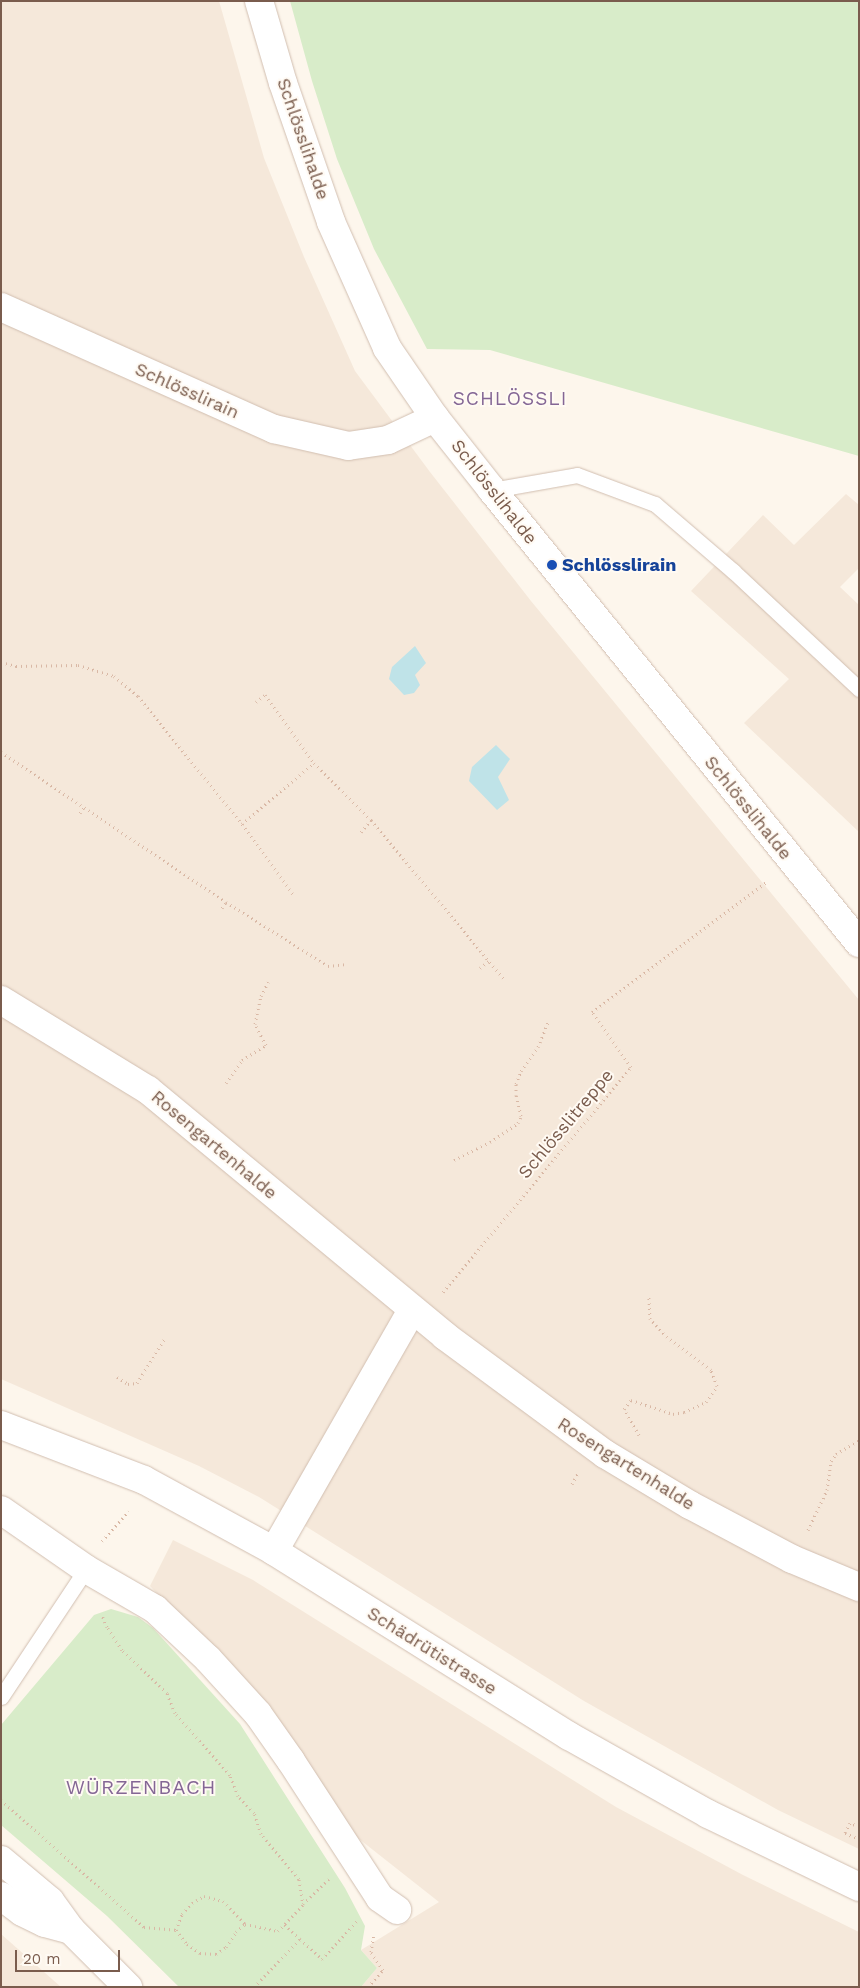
<!DOCTYPE html>
<meta charset="utf-8">
<style>
body{margin:0}
#map{position:relative;width:860px;height:1988px;overflow:hidden;background:#fdf6ec;font-family:"Work Sans",sans-serif}
div>[style]{position:absolute}
.residential>*{inset:0;background:#f5e8da}
.green>*{inset:0;background:#d8ecc9}
.water>*{inset:0;background:#bfe3e8}
.path>*{height:3px;margin-top:-1.5px;transform-origin:0;background:repeating-linear-gradient(90deg,#d9b8a5 0 1px,transparent 0 5px)}
.roads{filter:drop-shadow(0 0 1px #d1beb0) drop-shadow(0 0 1px #d1beb0)}
.service>*{height:15px;margin:-7.5px;padding:0 7.5px;transform-origin:7.5px;border-radius:7.5px;background:#fff}
.minor>*{height:28px;margin:-14px;padding:0 14px;transform-origin:14px;border-radius:14px;background:#fff}
.tertiary>*{height:28px;margin:-14px;padding:0 14px;transform-origin:14px;border-radius:14px;background:#fff}
.secondary>*{height:28px;margin:-14px;padding:0 14px;transform-origin:14px;border-radius:14px;background:#fff}
.dots>*{width:14px;height:14px;translate:-50% -50%;box-sizing:border-box;border:2px solid #fffaf3;border-radius:50%}
span{translate:-50% -50%;white-space:nowrap;text-align:center;line-height:1.15;-webkit-text-stroke:4px #fffaf3;paint-order:stroke}
.street-label{font-size:18px;color:#7a5c4d}
.transit-label{font-size:18px;color:#164399;font-weight:700}
.left{translate:0 -50%;text-align:left}
.neighbourhood-label{font-size:19px;color:#846695;letter-spacing:1px}
.quarter-label{font-size:20px;color:#846695;letter-spacing:1px}
.frame{position:absolute;inset:0;border:2px solid #7a5c4d;pointer-events:none}
.scale{position:absolute;left:15px;top:1950px;width:105px;height:22px;box-sizing:border-box;border:2px solid #7a5c4d;border-top:0;padding-left:6px;font-size:15px;line-height:18px;white-space:nowrap;color:#7a5c4d;-webkit-text-stroke:4px #fffaf3;paint-order:stroke}
</style>
<div id="map">
<div class="residential">
<i style="clip-path:polygon(1px 1px,219px 1px,264px 158px,304px 257px,355px 371px,430px 472px,531px 601px,859px 1000px,859px 1849px,778px 1810px,584px 1701px,259px 1497px,199px 1466px,1px 1379px)"></i>
<i style="clip-path:polygon(846px 494px,859px 505px,859px 568px,840px 587px,859px 605px,859px 832px,744px 723px,789px 679px,691px 591px,763px 515px,794px 545px)"></i>
<i style="clip-path:polygon(173px 1540px,253px 1580px,616px 1807px,743px 1875px,859px 1932px,859px 1987px,361px 1987px,377px 1968px,361px 1950px,439px 1902px,349px 1831px,274px 1714px,150px 1586px)"></i>
<i style="clip-path:polygon(1px 1934px,61px 1987px,1px 1987px)"></i>
</div>
<div class="green">
<i style="clip-path:polygon(290px 1px,859px 1px,859px 456px,490px 350px,427px 349px,374px 249px,337px 159px,312px 81px)"></i>
<i style="clip-path:polygon(111px 1609px,138px 1617px,153px 1628px,240px 1724px,345px 1888px,365px 1926px,361px 1950px,377px 1968px,361px 1987px,179px 1987px,107px 1916px,1px 1825px,1px 1725px,94px 1615px)"></i>
</div>
<div class="water">
<i style="clip-path:polygon(415px 646px,426px 663px,415px 675px,420px 685px,414px 693px,404px 695px,389px 679px,392px 667px)"></i>
<i style="clip-path:polygon(496px 745px,510px 759px,498px 777px,509px 800px,497px 810px,469px 781px,472px 767px)"></i>
</div>
<div class="path">
<i style="left:1px;top:662px;width:16px;rotate:15deg"></i>
<i style="left:16px;top:666px;width:62px;rotate:-0.9deg"></i>
<i style="left:78px;top:665px;width:38px;rotate:17deg"></i>
<i style="left:114px;top:676px;width:31px;rotate:40deg"></i>
<i style="left:138px;top:696px;width:165px;rotate:50.9deg"></i>
<i style="left:242px;top:824px;width:87px;rotate:53.9deg"></i>
<i style="left:256px;top:702px;width:11px;rotate:-38deg"></i>
<i style="left:265px;top:695px;width:84px;rotate:54.2deg"></i>
<i style="left:314px;top:763px;width:81px;rotate:45deg"></i>
<i style="left:1px;top:752px;width:270px;rotate:33.7deg"></i>
<i style="left:226px;top:902px;width:120px;rotate:32.1deg"></i>
<i style="left:328px;top:966px;width:18px;rotate:-6deg"></i>
<i style="left:80px;top:813px;width:7px;rotate:-56deg"></i>
<i style="left:242px;top:824px;width:94px;rotate:-40.3deg"></i>
<i style="left:361px;top:832px;width:16px;rotate:-50deg"></i>
<i style="left:371px;top:820px;width:206px;rotate:50.1deg"></i>
<i style="left:222px;top:908px;width:7px;rotate:-56deg"></i>
<i style="left:480px;top:968px;width:11px;rotate:-38deg"></i>
<i style="left:226px;top:1083px;width:28px;rotate:-55deg"></i>
<i style="left:242px;top:1060px;width:28px;rotate:-32deg"></i>
<i style="left:266px;top:1045px;width:24px;rotate:-118deg"></i>
<i style="left:255px;top:1024px;width:29px;rotate:-78deg"></i>
<i style="left:261px;top:996px;width:16px;rotate:-63deg"></i>
<i style="left:454px;top:1160px;width:40px;rotate:-26.6deg"></i>
<i style="left:490px;top:1142px;width:34px;rotate:-34deg"></i>
<i style="left:518px;top:1123px;width:8px;rotate:-67deg"></i>
<i style="left:521px;top:1116px;width:22px;rotate:-103deg"></i>
<i style="left:516px;top:1095px;width:11px;rotate:-90deg"></i>
<i style="left:516px;top:1084px;width:14px;rotate:-69deg"></i>
<i style="left:521px;top:1071px;width:29px;rotate:-55deg"></i>
<i style="left:538px;top:1047px;width:29px;rotate:-68deg"></i>
<i style="left:443px;top:1292px;width:293px;rotate:-50.1deg"></i>
<i style="left:631px;top:1067px;width:67px;rotate:-125.3deg"></i>
<i style="left:592px;top:1012px;width:219px;rotate:-36.7deg"></i>
<i style="left:117px;top:1377px;width:13px;rotate:32deg"></i>
<i style="left:128px;top:1384px;width:9px;rotate:-6deg"></i>
<i style="left:137px;top:1383px;width:53px;rotate:-58.1deg"></i>
<i style="left:639px;top:1435px;width:30px;rotate:-120deg"></i>
<i style="left:624px;top:1409px;width:11px;rotate:-52deg"></i>
<i style="left:631px;top:1400px;width:44px;rotate:18.4deg"></i>
<i style="left:673px;top:1414px;width:11px;rotate:-10deg"></i>
<i style="left:684px;top:1412px;width:24px;rotate:-24deg"></i>
<i style="left:706px;top:1402px;width:19px;rotate:-55deg"></i>
<i style="left:717px;top:1386px;width:17px;rotate:-111deg"></i>
<i style="left:711px;top:1370px;width:55px;rotate:-143.1deg"></i>
<i style="left:667px;top:1337px;width:25px;rotate:-133deg"></i>
<i style="left:650px;top:1319px;width:22px;rotate:-93deg"></i>
<i style="left:572px;top:1484px;width:13px;rotate:-61deg"></i>
<i style="left:808px;top:1530px;width:44px;rotate:-64.6deg"></i>
<i style="left:827px;top:1490px;width:29px;rotate:-82deg"></i>
<i style="left:831px;top:1461px;width:9px;rotate:-54deg"></i>
<i style="left:836px;top:1454px;width:27px;rotate:-31deg"></i>
<i style="left:102px;top:1541px;width:40px;rotate:-48deg"></i>
<i style="left:1px;top:1800px;width:191px;rotate:41.6deg"></i>
<i style="left:144px;top:1927px;width:32px;rotate:5deg"></i>
<i style="left:176px;top:1930px;width:18px;rotate:52deg"></i>
<i style="left:187px;top:1944px;width:16px;rotate:35deg"></i>
<i style="left:200px;top:1953px;width:16px;rotate:4deg"></i>
<i style="left:216px;top:1954px;width:12px;rotate:-35deg"></i>
<i style="left:226px;top:1947px;width:18px;rotate:-56deg"></i>
<i style="left:236px;top:1932px;width:12px;rotate:-42deg"></i>
<i style="left:245px;top:1924px;width:34px;rotate:12deg"></i>
<i style="left:278px;top:1931px;width:36px;rotate:-46deg"></i>
<i style="left:303px;top:1905px;width:26px;rotate:-99deg"></i>
<i style="left:299px;top:1879px;width:59px;rotate:-130.2deg"></i>
<i style="left:261px;top:1834px;width:22px;rotate:-108deg"></i>
<i style="left:254px;top:1813px;width:23px;rotate:-133deg"></i>
<i style="left:238px;top:1796px;width:22px;rotate:-111deg"></i>
<i style="left:230px;top:1775px;width:83px;rotate:-131.6deg"></i>
<i style="left:175px;top:1713px;width:22px;rotate:-112deg"></i>
<i style="left:167px;top:1693px;width:62px;rotate:-136.3deg"></i>
<i style="left:122px;top:1650px;width:27px;rotate:-123deg"></i>
<i style="left:107px;top:1627px;width:13px;rotate:-113deg"></i>
<i style="left:859px;top:1826px;width:9px;rotate:-162deg"></i>
<i style="left:850px;top:1823px;width:11px;rotate:117deg"></i>
<i style="left:845px;top:1833px;width:15px;rotate:23deg"></i>
<i style="left:303px;top:1904px;width:36px;rotate:-44deg"></i>
<i style="left:176px;top:1930px;width:17px;rotate:-69deg"></i>
<i style="left:182px;top:1914px;width:15px;rotate:-48deg"></i>
<i style="left:192px;top:1903px;width:14px;rotate:-30deg"></i>
<i style="left:204px;top:1896px;width:20px;rotate:15deg"></i>
<i style="left:223px;top:1901px;width:32px;rotate:46deg"></i>
<i style="left:300px;top:1939px;width:30px;rotate:42deg"></i>
<i style="left:322px;top:1959px;width:52px;rotate:-47.4deg"></i>
<i style="left:254px;top:1987px;width:66px;rotate:-46.2deg"></i>
<i style="left:300px;top:1939px;width:22px;rotate:-137deg"></i>
<i style="left:368px;top:1987px;width:23px;rotate:-49deg"></i>
<i style="left:383px;top:1970px;width:22px;rotate:-124deg"></i>
<i style="left:371px;top:1952px;width:18px;rotate:-81deg"></i>
</div>
<div class="roads">
<div class="service">
<i style="left:492px;top:490px;width:86px;rotate:-10deg"></i>
<i style="left:577px;top:475px;width:83px;rotate:20.4deg"></i>
<i style="left:655px;top:504px;width:103px;rotate:40.7deg"></i>
<i style="left:733px;top:571px;width:173px;rotate:43.1deg"></i>
<i style="left:1px;top:1697px;width:154px;rotate:-56.4deg"></i>
</div>
<div class="minor">
<i style="left:1px;top:307px;width:299px;rotate:24.1deg"></i>
<i style="left:274px;top:429px;width:76px;rotate:12.9deg"></i>
<i style="left:348px;top:446px;width:40px;rotate:-8.5deg"></i>
<i style="left:388px;top:440px;width:52px;rotate:-25.1deg"></i>
<i style="left:1px;top:1000px;width:172px;rotate:31.5deg"></i>
<i style="left:148px;top:1090px;width:386px;rotate:39.6deg"></i>
<i style="left:445px;top:1336px;width:199px;rotate:36.4deg"></i>
<i style="left:605px;top:1454px;width:99px;rotate:31deg"></i>
<i style="left:690px;top:1505px;width:115px;rotate:27.9deg"></i>
<i style="left:792px;top:1559px;width:73px;rotate:22.7deg"></i>
<i style="left:1px;top:1510px;width:103px;rotate:34.8deg"></i>
<i style="left:86px;top:1569px;width:80px;rotate:30.1deg"></i>
<i style="left:155px;top:1609px;width:73px;rotate:43.3deg"></i>
<i style="left:208px;top:1659px;width:74px;rotate:47.7deg"></i>
<i style="left:258px;top:1714px;width:57px;rotate:54.9deg"></i>
<i style="left:291px;top:1761px;width:163px;rotate:57deg"></i>
<i style="left:380px;top:1898px;width:21px;rotate:35deg"></i>
<i style="left:274px;top:1551px;width:278px;rotate:-60.2deg"></i>
</div>
<div class="tertiary">
<i style="left:1px;top:1860px;width:64px;rotate:39.9deg"></i>
<i style="left:50px;top:1901px;width:36px;rotate:54deg"></i>
<i style="left:71px;top:1930px;width:81px;rotate:45deg"></i>
<i style="left:1px;top:1896px;width:26px;rotate:37deg"></i>
<i style="left:22px;top:1912px;width:25px;rotate:26deg"></i>
<i style="left:45px;top:1923px;width:27px;rotate:15deg"></i>
</div>
<div class="secondary">
<i style="left:259px;top:1px;width:85px;rotate:73.7deg"></i>
<i style="left:283px;top:83px;width:147px;rotate:70.9deg"></i>
<i style="left:331px;top:222px;width:138px;rotate:66deg"></i>
<i style="left:387px;top:348px;width:85px;rotate:55.6deg"></i>
<i style="left:435px;top:418px;width:92px;rotate:51.6deg"></i>
<i style="left:492px;top:490px;width:583px;rotate:50.99deg"></i>
<i style="left:1px;top:1425px;width:153px;rotate:21deg"></i>
<i style="left:144px;top:1480px;width:148px;rotate:28.6deg"></i>
<i style="left:274px;top:1551px;width:348px;rotate:32.1deg"></i>
<i style="left:569px;top:1736px;width:159px;rotate:29.3deg"></i>
<i style="left:708px;top:1814px;width:168px;rotate:25.8deg"></i>
</div>
</div>
<div class="dots">
<i style="left:552px;top:565px;background:#1a4fb4"></i>
</div>
<div class="street-label">
<span style="left:303px;top:139px;rotate:71deg">Schlösslihalde</span>
<span style="left:187px;top:391px;rotate:24deg">Schlösslirain</span>
<span style="left:494px;top:492px;rotate:52deg">Schlösslihalde</span>
<span style="left:748px;top:808px;rotate:51deg">Schlösslihalde</span>
<span style="left:566px;top:1124px;rotate:-50deg">Schlösslitreppe</span>
<span style="left:214px;top:1145px;rotate:40deg">Rosengartenhalde</span>
<span style="left:626px;top:1464px;rotate:32deg">Rosengartenhalde</span>
<span style="left:432px;top:1651px;rotate:32deg">Schädrütistrasse</span>
</div>
<div class="transit-label">
<span class="left" style="left:562px;top:565px">Schlösslirain</span>
</div>
<div class="neighbourhood-label">
<span style="left:510px;top:399px">SCHLÖSSLI</span>
</div>
<div class="quarter-label">
<span style="left:141px;top:1787px">WÜRZENBACH</span>
</div>
<div class="frame"></div>
<div class="scale">20 m</div>
</div>
